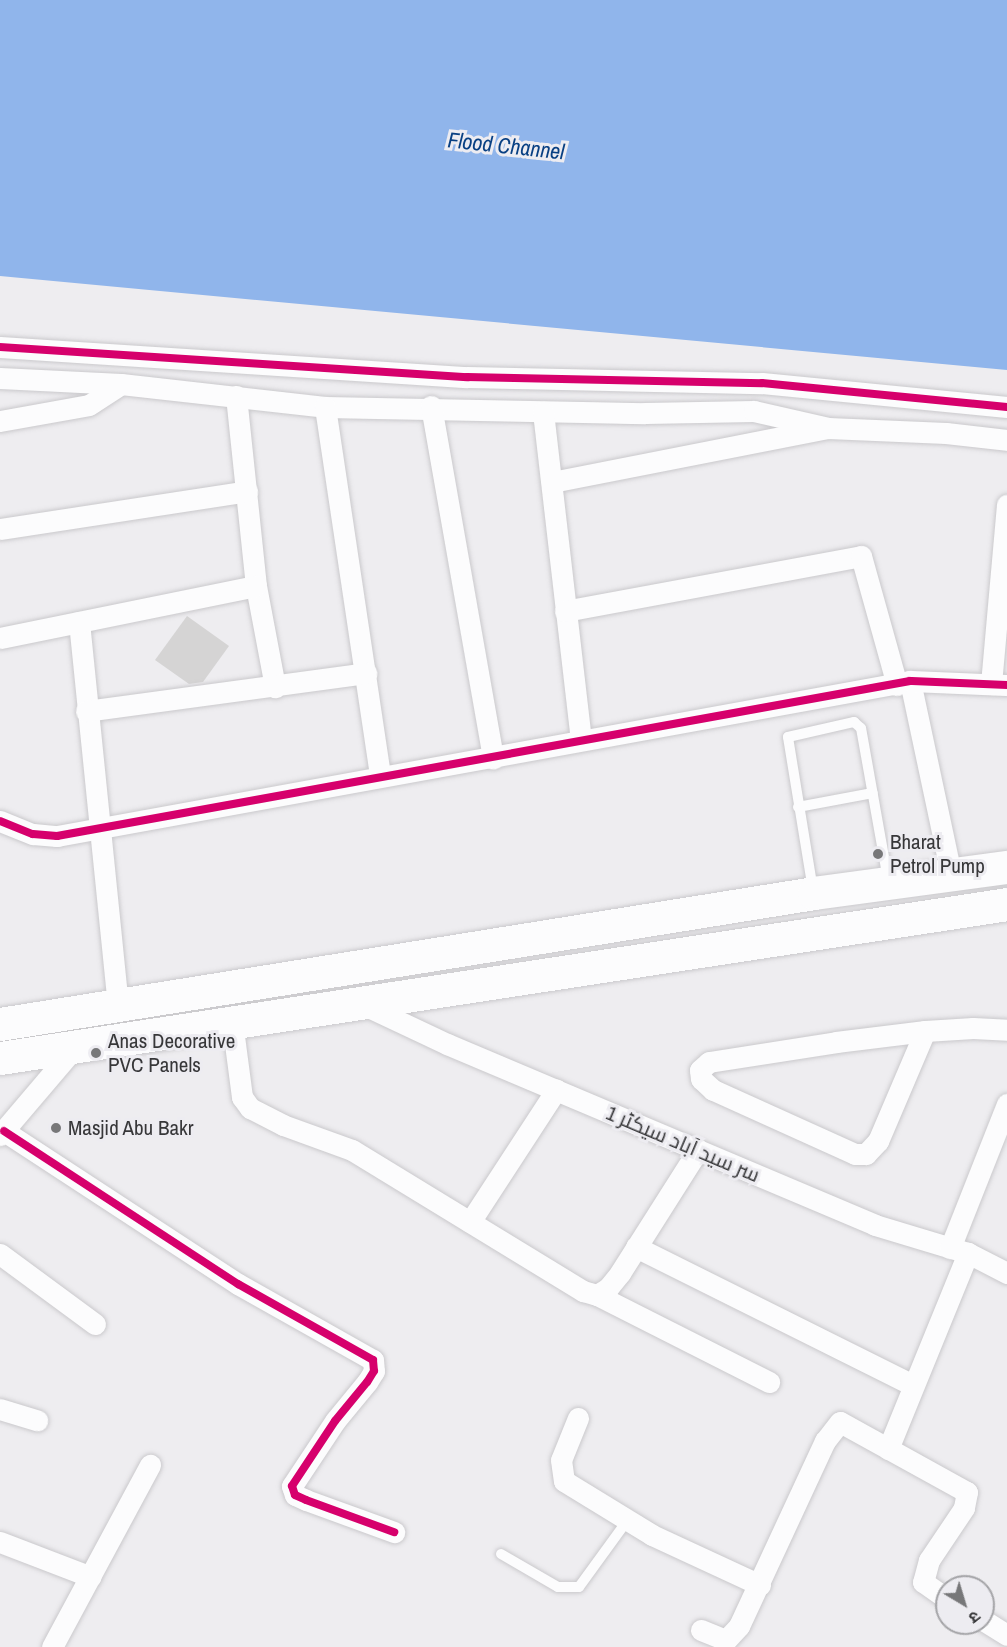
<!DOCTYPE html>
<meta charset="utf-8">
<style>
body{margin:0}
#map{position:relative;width:1007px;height:1647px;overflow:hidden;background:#eeedf0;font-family:"Archivo Narrow",Cairo,"Noto Sans Devanagari",sans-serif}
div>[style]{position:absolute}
.water>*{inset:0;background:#90b5eb}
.building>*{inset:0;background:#d5d4d4}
.roads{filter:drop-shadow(0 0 2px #cac9cc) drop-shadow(0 0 2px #cac9cc)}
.service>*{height:10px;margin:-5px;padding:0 5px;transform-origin:5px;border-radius:5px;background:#fcfcfd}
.minor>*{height:21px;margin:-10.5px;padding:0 10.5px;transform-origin:10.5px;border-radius:10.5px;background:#fcfcfd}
.trunk>*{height:33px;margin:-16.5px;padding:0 16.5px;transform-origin:16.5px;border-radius:16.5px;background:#fcfcfd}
.cycleway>*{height:8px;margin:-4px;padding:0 4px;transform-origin:4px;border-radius:4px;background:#d6006c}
.dots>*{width:16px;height:16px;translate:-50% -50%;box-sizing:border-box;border:3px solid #edecf1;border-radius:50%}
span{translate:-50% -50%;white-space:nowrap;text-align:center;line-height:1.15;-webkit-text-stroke:6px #edecf1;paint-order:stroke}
.poi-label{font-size:21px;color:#373739}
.left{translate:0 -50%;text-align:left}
.street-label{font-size:21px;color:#373739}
.water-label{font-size:22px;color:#094083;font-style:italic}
.north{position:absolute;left:935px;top:1575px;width:60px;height:60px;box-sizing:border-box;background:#edecf1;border:2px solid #a4a4a7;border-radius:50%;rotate:142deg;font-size:16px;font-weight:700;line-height:24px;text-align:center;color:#373739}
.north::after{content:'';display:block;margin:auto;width:21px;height:27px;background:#777779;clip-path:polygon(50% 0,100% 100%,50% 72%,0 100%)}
</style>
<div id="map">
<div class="water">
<i style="clip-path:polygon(0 0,1007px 0,1007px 370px,0 276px)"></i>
</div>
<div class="building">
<i style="clip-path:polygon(187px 616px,229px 646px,203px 682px,189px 684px,155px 660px)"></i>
</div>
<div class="roads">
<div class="service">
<i style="left:798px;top:807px;width:76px;rotate:-10.6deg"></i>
<i style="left:813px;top:890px;width:155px;rotate:-99.3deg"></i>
<i style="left:788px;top:737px;width:68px;rotate:-12.8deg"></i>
<i style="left:854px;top:722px;width:9px;rotate:41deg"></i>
<i style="left:861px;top:728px;width:153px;rotate:79.9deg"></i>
<i style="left:501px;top:1554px;width:66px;rotate:30.1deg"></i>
<i style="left:558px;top:1587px;width:21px"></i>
<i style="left:579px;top:1587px;width:82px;rotate:-54deg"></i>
</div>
<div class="minor">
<i style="left:0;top:347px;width:468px;rotate:3.7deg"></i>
<i style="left:467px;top:377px;width:295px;rotate:1.2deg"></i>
<i style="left:762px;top:383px;width:246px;rotate:5.6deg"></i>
<i style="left:0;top:378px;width:121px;rotate:2.8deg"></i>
<i style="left:121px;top:384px;width:205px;rotate:6.4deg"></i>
<i style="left:325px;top:407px;width:320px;rotate:1.1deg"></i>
<i style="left:645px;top:413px;width:109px;rotate:-1.1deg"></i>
<i style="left:754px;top:411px;width:76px;rotate:12.9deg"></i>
<i style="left:236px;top:396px;width:191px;rotate:84deg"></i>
<i style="left:256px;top:586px;width:103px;rotate:79.3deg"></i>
<i style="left:431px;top:406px;width:358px;rotate:80deg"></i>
<i style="left:325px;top:407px;width:373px;rotate:81.5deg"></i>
<i style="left:543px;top:412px;width:330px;rotate:83.4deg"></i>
<i style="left:0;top:421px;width:90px;rotate:-10.2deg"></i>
<i style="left:89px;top:405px;width:38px;rotate:-33deg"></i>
<i style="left:552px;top:482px;width:281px;rotate:-11.1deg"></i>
<i style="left:828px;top:428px;width:118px;rotate:2.4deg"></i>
<i style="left:946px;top:433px;width:61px;rotate:6.5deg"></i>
<i style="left:0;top:529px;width:250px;rotate:-8.7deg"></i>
<i style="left:565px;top:611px;width:301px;rotate:-10.5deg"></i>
<i style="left:861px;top:556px;width:134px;rotate:74.4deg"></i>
<i style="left:79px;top:622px;width:385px;rotate:84.2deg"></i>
<i style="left:0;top:638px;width:261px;rotate:-11.5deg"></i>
<i style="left:910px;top:681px;width:197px;rotate:78deg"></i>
<i style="left:991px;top:684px;width:180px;rotate:-84.9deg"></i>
<i style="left:86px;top:711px;width:283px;rotate:-7.7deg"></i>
<i style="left:0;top:821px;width:35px;rotate:22deg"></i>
<i style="left:33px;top:834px;width:24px;rotate:5deg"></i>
<i style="left:57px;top:836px;width:867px;rotate:-10.3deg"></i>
<i style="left:910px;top:681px;width:97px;rotate:2.4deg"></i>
<i style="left:362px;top:1004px;width:94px;rotate:25.2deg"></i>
<i style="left:447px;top:1044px;width:465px;rotate:22.9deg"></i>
<i style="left:875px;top:1225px;width:97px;rotate:16.8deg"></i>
<i style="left:968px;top:1253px;width:44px;rotate:27.1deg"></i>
<i style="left:232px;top:1021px;width:77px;rotate:82.5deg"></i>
<i style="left:242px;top:1097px;width:14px;rotate:54deg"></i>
<i style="left:250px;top:1108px;width:37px;rotate:27deg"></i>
<i style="left:283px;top:1125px;width:73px;rotate:19.9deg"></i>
<i style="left:352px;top:1150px;width:271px;rotate:31.4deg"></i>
<i style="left:583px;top:1291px;width:15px;rotate:16deg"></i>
<i style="left:597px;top:1295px;width:13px;rotate:-32deg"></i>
<i style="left:608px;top:1288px;width:19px;rotate:-51deg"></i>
<i style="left:620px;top:1273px;width:146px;rotate:-57.6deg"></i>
<i style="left:925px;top:1031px;width:120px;rotate:113.1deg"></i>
<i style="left:878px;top:1141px;width:18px;rotate:133deg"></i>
<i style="left:866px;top:1154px;width:11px;rotate:180deg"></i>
<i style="left:855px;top:1154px;width:156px;rotate:-155.7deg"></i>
<i style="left:713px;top:1090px;width:16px;rotate:-137deg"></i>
<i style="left:701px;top:1079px;width:9px;rotate:-96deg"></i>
<i style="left:700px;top:1070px;width:12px;rotate:-42deg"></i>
<i style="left:709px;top:1062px;width:129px;rotate:-8.9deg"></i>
<i style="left:836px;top:1042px;width:90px;rotate:-7deg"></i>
<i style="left:925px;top:1031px;width:48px;rotate:-3.6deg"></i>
<i style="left:973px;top:1028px;width:34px;rotate:3deg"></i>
<i style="left:4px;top:1131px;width:280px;rotate:33.2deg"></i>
<i style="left:238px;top:1284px;width:155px;rotate:29.4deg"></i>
<i style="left:373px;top:1360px;width:11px;rotate:85deg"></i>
<i style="left:374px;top:1371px;width:13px;rotate:122deg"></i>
<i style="left:367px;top:1382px;width:50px;rotate:129.4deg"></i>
<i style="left:335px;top:1421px;width:78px;rotate:123.5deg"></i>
<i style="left:292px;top:1486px;width:9px;rotate:72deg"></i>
<i style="left:295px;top:1495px;width:12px;rotate:24deg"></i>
<i style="left:306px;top:1500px;width:94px;rotate:20deg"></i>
<i style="left:0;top:1135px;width:116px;rotate:-49.6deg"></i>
<i style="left:470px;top:1222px;width:158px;rotate:-56.9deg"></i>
<i style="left:636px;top:1247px;width:307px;rotate:26.5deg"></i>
<i style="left:950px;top:1248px;width:155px;rotate:-68.4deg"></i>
<i style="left:0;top:1254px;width:118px;rotate:36.4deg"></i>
<i style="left:597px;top:1295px;width:193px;rotate:26.8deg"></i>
<i style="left:0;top:1409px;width:39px;rotate:17deg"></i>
<i style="left:578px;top:1418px;width:45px;rotate:112deg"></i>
<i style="left:561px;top:1460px;width:21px;rotate:82deg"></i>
<i style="left:564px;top:1481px;width:103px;rotate:31.5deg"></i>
<i style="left:652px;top:1535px;width:119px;rotate:24.8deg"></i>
<i style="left:888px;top:1449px;width:212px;rotate:-67.8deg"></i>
<i style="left:0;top:1542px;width:97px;rotate:21deg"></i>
<i style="left:983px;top:1620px;width:28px;rotate:32deg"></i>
<i style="left:701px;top:1630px;width:27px;rotate:22deg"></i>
<i style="left:726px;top:1640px;width:19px;rotate:-47deg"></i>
<i style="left:739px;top:1626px;width:204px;rotate:-65.1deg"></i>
<i style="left:825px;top:1441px;width:24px;rotate:-52deg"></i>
<i style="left:840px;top:1422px;width:145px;rotate:28.9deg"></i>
<i style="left:967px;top:1492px;width:16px;rotate:101deg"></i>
<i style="left:964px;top:1508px;width:63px;rotate:123.9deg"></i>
<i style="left:929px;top:1560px;width:23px;rotate:105deg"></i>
<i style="left:923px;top:1582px;width:29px;rotate:35deg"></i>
<i style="left:52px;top:1647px;width:207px;rotate:-61.7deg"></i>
</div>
<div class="trunk">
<i style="left:0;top:1024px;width:824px;rotate:-9.14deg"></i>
<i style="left:814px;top:893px;width:195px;rotate:-7.7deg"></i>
<i style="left:0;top:1058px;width:1019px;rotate:-8.69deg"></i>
</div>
</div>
<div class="cycleway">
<i style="left:0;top:347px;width:468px;rotate:3.7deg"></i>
<i style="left:467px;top:377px;width:295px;rotate:1.2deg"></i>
<i style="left:762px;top:383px;width:246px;rotate:5.6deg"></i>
<i style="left:0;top:821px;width:35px;rotate:22deg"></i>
<i style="left:33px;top:834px;width:24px;rotate:5deg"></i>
<i style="left:57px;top:836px;width:867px;rotate:-10.3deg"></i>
<i style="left:910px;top:681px;width:97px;rotate:2.4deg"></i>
<i style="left:4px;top:1131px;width:280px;rotate:33.2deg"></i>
<i style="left:238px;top:1284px;width:155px;rotate:29.4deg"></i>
<i style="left:373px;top:1360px;width:11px;rotate:85deg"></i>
<i style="left:374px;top:1371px;width:13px;rotate:122deg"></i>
<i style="left:367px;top:1382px;width:50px;rotate:129.4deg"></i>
<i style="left:335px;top:1421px;width:78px;rotate:123.5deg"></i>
<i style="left:292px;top:1486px;width:9px;rotate:72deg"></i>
<i style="left:295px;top:1495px;width:12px;rotate:24deg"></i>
<i style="left:306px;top:1500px;width:94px;rotate:20deg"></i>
</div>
<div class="dots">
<i style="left:878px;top:854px;background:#777779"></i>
<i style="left:96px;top:1053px;background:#777779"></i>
<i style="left:56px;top:1128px;background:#777779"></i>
</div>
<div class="poi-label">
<span class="left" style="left:890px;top:854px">Bharat<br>Petrol Pump</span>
<span class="left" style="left:108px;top:1053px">Anas Decorative<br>PVC Panels</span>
<span class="left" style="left:68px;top:1128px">Masjid Abu Bakr</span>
</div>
<div class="street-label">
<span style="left:683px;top:1144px;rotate:23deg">سر سید آباد سیکٹر 1</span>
</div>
<div class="water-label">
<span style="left:506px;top:146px;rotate:6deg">Flood Channel</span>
</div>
<div class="north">उ</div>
</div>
